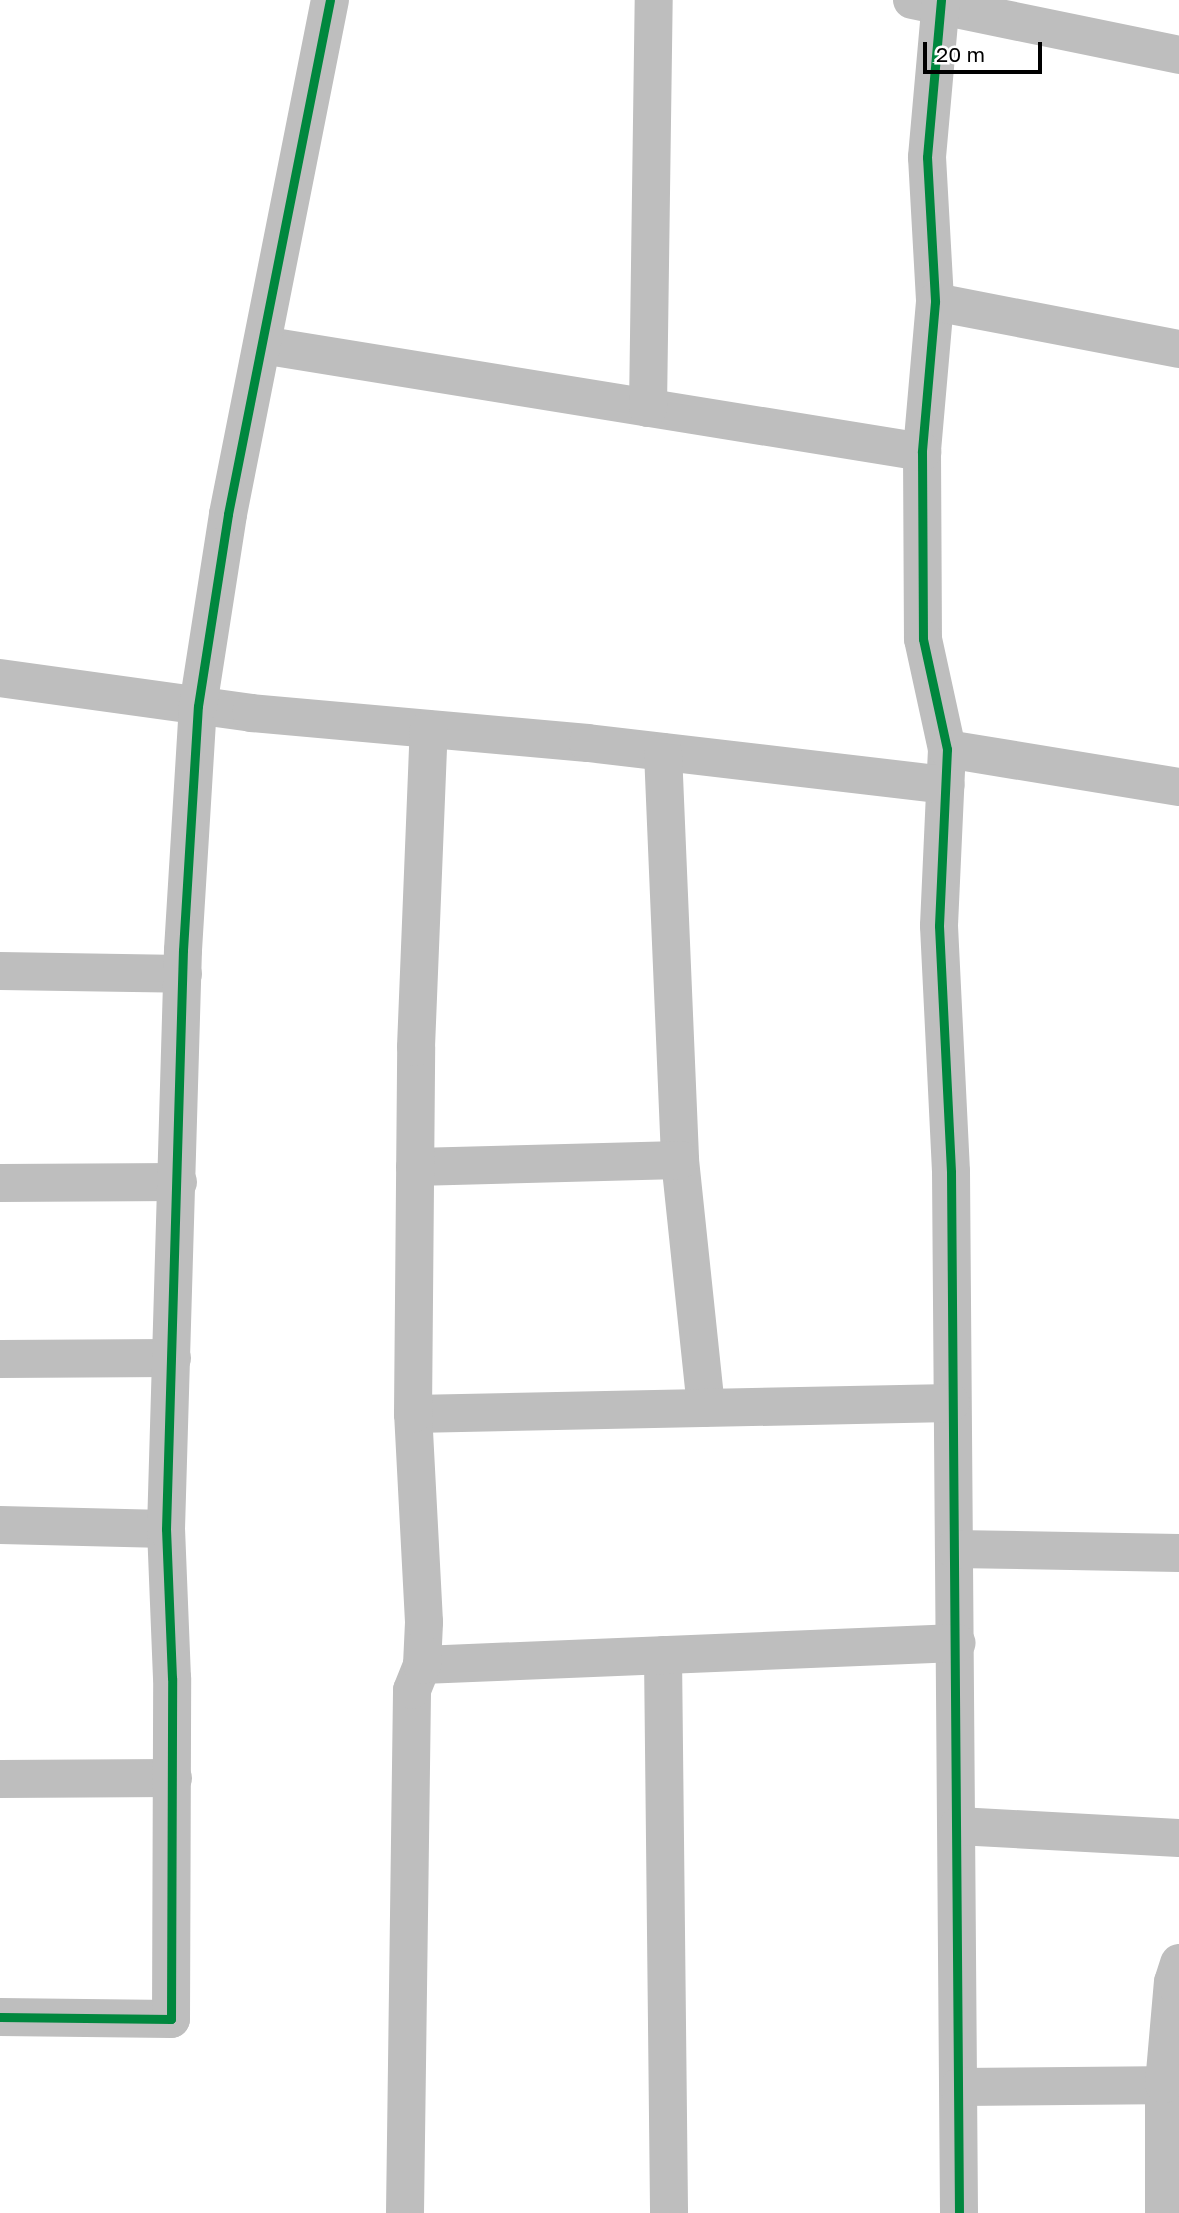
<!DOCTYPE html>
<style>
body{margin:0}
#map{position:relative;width:1179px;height:2213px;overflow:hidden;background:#fff;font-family:"Golos Text",sans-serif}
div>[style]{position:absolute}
.street>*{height:38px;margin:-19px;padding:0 19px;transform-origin:19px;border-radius:19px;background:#bebebe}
.cycleway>*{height:9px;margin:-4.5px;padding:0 4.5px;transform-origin:4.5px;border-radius:4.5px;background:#00873e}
span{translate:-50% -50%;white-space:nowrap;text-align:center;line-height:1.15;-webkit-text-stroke:5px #fff;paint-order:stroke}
.scale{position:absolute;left:923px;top:42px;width:119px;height:32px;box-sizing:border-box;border:4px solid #000;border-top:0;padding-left:9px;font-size:21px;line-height:24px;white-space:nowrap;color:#000;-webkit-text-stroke:5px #fff;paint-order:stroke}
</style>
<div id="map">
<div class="street">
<i style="left:912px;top:0;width:273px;rotate:11.6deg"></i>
<i style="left:941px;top:0;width:158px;rotate:95.1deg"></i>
<i style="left:927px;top:157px;width:145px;rotate:86.8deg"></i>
<i style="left:935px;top:302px;width:151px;rotate:95deg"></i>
<i style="left:922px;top:452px;width:187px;rotate:89.7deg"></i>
<i style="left:923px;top:639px;width:113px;rotate:77.7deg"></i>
<i style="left:947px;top:749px;width:177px;rotate:92.6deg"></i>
<i style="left:939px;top:926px;width:246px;rotate:87.2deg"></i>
<i style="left:951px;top:1172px;width:1041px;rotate:89.56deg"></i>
<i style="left:935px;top:302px;width:248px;rotate:10.9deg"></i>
<i style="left:262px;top:345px;width:669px;rotate:9.21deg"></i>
<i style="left:648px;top:408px;width:408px;rotate:-89.2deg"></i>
<i style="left:0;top:678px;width:253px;rotate:7.9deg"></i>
<i style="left:251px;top:713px;width:338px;rotate:5.1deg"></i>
<i style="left:588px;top:743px;width:360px;rotate:6.7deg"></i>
<i style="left:947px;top:749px;width:235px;rotate:9.3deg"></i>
<i style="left:663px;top:752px;width:408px;rotate:87.6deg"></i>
<i style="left:680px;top:1160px;width:249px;rotate:84deg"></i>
<i style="left:0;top:971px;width:183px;rotate:0.9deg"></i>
<i style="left:415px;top:1167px;width:265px;rotate:-1.5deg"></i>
<i style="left:0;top:1183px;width:178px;rotate:-0.3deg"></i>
<i style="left:0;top:1359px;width:172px;rotate:-0.3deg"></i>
<i style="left:413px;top:1414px;width:538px;rotate:-1.17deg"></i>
<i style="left:0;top:1525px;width:166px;rotate:1.4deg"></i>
<i style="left:954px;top:1549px;width:225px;rotate:1deg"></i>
<i style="left:663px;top:1655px;width:558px;rotate:89.38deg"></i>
<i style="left:422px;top:1665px;width:535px;rotate:-2.35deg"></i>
<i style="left:0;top:1779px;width:173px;rotate:-0.3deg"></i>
<i style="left:958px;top:1826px;width:221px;rotate:3.1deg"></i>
<i style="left:0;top:2017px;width:171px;rotate:0.7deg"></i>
<i style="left:171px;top:2019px;width:341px;rotate:-89.8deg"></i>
<i style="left:172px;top:1678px;width:149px;rotate:-92.3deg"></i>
<i style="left:166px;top:1529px;width:579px;rotate:-88.32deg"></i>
<i style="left:183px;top:950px;width:244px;rotate:-86.5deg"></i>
<i style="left:198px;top:706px;width:194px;rotate:-81.1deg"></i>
<i style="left:228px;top:514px;width:524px;rotate:-78.78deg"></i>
<i style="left:959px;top:2087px;width:220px;rotate:-0.5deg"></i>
<i style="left:405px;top:2213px;width:523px;rotate:-89.23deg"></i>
<i style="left:412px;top:1690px;width:27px;rotate:-68deg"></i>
<i style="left:422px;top:1665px;width:43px;rotate:-87.3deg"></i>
<i style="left:424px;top:1622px;width:208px;rotate:-93deg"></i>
<i style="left:413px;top:1414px;width:367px;rotate:-89.5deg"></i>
<i style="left:416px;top:1047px;width:318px;rotate:-87.7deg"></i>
<i style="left:1164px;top:2213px;width:129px;rotate:-90deg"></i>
<i style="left:1164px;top:2084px;width:102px;rotate:-85deg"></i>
<i style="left:1173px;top:1982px;width:20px;rotate:-72deg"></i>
</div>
<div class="cycleway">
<i style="left:941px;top:0;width:158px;rotate:95.1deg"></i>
<i style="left:927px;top:157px;width:145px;rotate:86.8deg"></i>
<i style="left:935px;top:302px;width:151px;rotate:95deg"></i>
<i style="left:922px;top:452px;width:187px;rotate:89.7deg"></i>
<i style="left:923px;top:639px;width:113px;rotate:77.7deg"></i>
<i style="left:947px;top:749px;width:177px;rotate:92.6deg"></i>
<i style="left:939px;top:926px;width:246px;rotate:87.2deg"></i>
<i style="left:951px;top:1172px;width:1041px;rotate:89.56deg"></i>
<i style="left:0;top:2017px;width:171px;rotate:0.7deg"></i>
<i style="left:171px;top:2019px;width:341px;rotate:-89.8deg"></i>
<i style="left:172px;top:1678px;width:149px;rotate:-92.3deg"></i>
<i style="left:166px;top:1529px;width:579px;rotate:-88.32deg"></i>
<i style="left:183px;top:950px;width:244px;rotate:-86.5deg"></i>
<i style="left:198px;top:706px;width:194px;rotate:-81.1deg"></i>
<i style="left:228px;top:514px;width:524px;rotate:-78.78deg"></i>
</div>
<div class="scale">20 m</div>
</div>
